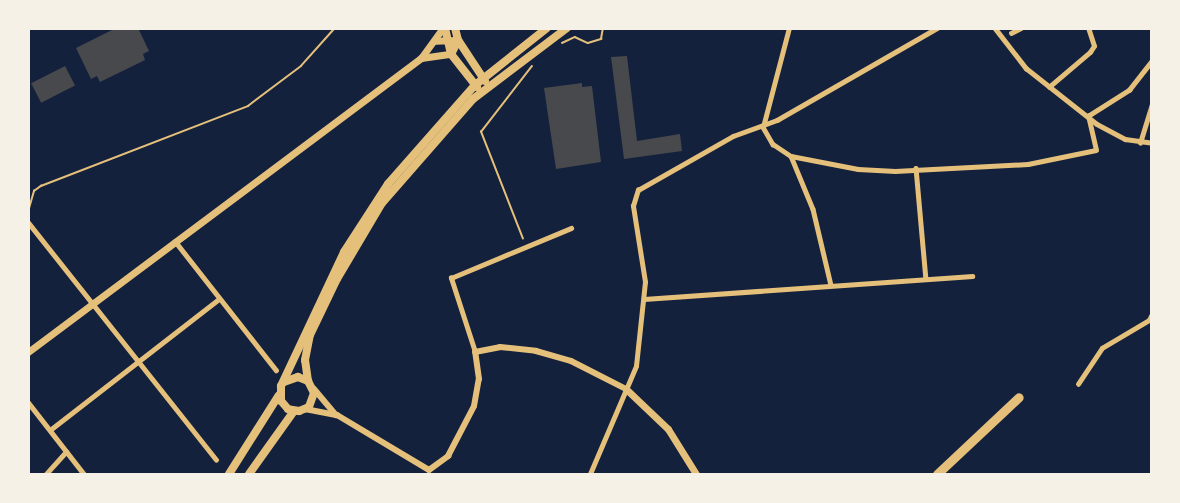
<!DOCTYPE html>
<style>
body{margin:0}
#map{position:relative;width:1180px;height:503px;overflow:hidden;background:#14213d;font-family:Montserrat,sans-serif}
div>[style]{position:absolute}
.building>*{inset:0;background:#48494c;transform-origin:0 0}
.path>*{height:1.5px;margin:-0.75px;padding:0 0.75px;transform-origin:0.75px;border-radius:0.75px;background:#e5c07b}
.minor>*{height:4.5px;margin:-2.25px;padding:0 2.25px;transform-origin:2.25px;border-radius:2.25px;background:#e5c07b}
.tertiary>*{height:6px;margin:-3px;padding:0 3px;transform-origin:3px;border-radius:3px;background:#e5c07b}
.secondary>*{height:7px;margin:-3.5px;padding:0 3.5px;transform-origin:3.5px;border-radius:3.5px;background:#e5c07b}
.primary>*{height:8px;margin:-4px;padding:0 4px;transform-origin:4px;border-radius:4px;background:#e5c07b}
.motorway>*{height:9px;margin:-4.5px;padding:0 4.5px;transform-origin:4.5px;border-radius:4.5px;background:#e5c07b}
span{translate:-50% -50%;white-space:nowrap;text-align:center;line-height:1.15;-webkit-text-stroke:4.5px #f6f1e7;paint-order:stroke}
.frame{position:absolute;inset:0;border:30px solid #f6f1e7;pointer-events:none}
</style>
<div id="map">
<div class="building">
<i style="clip-path:polygon(116px 28px,138px 28px,149px 51px,143px 54px,145px 60px,100px 82px,97px 76px,91px 79px,76px 48px)"></i>
<i style="clip-path:polygon(627px 56px,637px 141px,680px 134px,682px 151px,624px 159px,611px 57px)"></i>
<i style="left:65px;top:66px;width:22px;height:38px;rotate:63deg"></i>
<i style="clip-path:polygon(582px 83px,582px 87px,592px 86px,601px 162px,556px 169px,544px 88px)"></i>
</div>
<div class="path">
<i style="left:562px;top:43px;width:14px;rotate:-25deg"></i>
<i style="left:575px;top:37px;width:14px;rotate:25deg"></i>
<i style="left:588px;top:43px;width:14px;rotate:-17deg"></i>
<i style="left:601px;top:39px;width:11px;rotate:-80deg"></i>
<i style="left:28px;top:212px;width:22px;rotate:-74deg"></i>
<i style="left:34px;top:191px;width:9px;rotate:-36deg"></i>
<i style="left:41px;top:186px;width:222px;rotate:-21.1deg"></i>
<i style="left:248px;top:106px;width:66px;rotate:-37deg"></i>
<i style="left:301px;top:66px;width:51px;rotate:-48.2deg"></i>
<i style="left:523px;top:239px;width:115px;rotate:-111.4deg"></i>
<i style="left:481px;top:132px;width:83px;rotate:-52.3deg"></i>
<i style="left:444px;top:474px;width:1px"></i>
</div>
<div class="minor">
<i style="left:995px;top:28px;width:51px;rotate:52.2deg"></i>
<i style="left:1026px;top:68px;width:90px;rotate:38.3deg"></i>
<i style="left:1097px;top:124px;width:32px;rotate:28deg"></i>
<i style="left:1125px;top:139px;width:27px;rotate:8deg"></i>
<i style="left:1011px;top:33px;width:11px;rotate:-27deg"></i>
<i style="left:1049px;top:87px;width:54px;rotate:-40.5deg"></i>
<i style="left:1090px;top:52px;width:7px;rotate:-56deg"></i>
<i style="left:1094px;top:46px;width:19px;rotate:-108deg"></i>
<i style="left:1088px;top:116px;width:49px;rotate:-32.4deg"></i>
<i style="left:1129px;top:90px;width:37px;rotate:-52deg"></i>
<i style="left:763px;top:127px;width:20px;rotate:60deg"></i>
<i style="left:773px;top:144px;width:22px;rotate:34deg"></i>
<i style="left:791px;top:156px;width:68px;rotate:11deg"></i>
<i style="left:858px;top:169px;width:37px;rotate:3deg"></i>
<i style="left:895px;top:171px;width:133px;rotate:-3deg"></i>
<i style="left:1028px;top:164px;width:69px;rotate:-11.6deg"></i>
<i style="left:1096px;top:150px;width:35px;rotate:-103deg"></i>
<i style="left:763px;top:127px;width:102px;rotate:-75.3deg"></i>
<i style="left:1140px;top:143px;width:41px;rotate:-72.9deg"></i>
<i style="left:791px;top:156px;width:57px;rotate:67.5deg"></i>
<i style="left:813px;top:209px;width:78px;rotate:76.7deg"></i>
<i style="left:916px;top:168px;width:111px;rotate:84.9deg"></i>
<i style="left:28px;top:222px;width:303px;rotate:51.6deg"></i>
<i style="left:175px;top:241px;width:164px;rotate:51.9deg"></i>
<i style="left:644px;top:299px;width:329px;rotate:-4deg"></i>
<i style="left:475px;top:352px;width:78px;rotate:-108deg"></i>
<i style="left:451px;top:278px;width:130px;rotate:-22.6deg"></i>
<i style="left:1078px;top:384px;width:43px;rotate:-56.3deg"></i>
<i style="left:1102px;top:348px;width:55px;rotate:-30.8deg"></i>
<i style="left:1149px;top:320px;width:7px;rotate:-63deg"></i>
<i style="left:28px;top:402px;width:91px;rotate:52.1deg"></i>
<i style="left:50px;top:430px;width:214px;rotate:-37.8deg"></i>
<i style="left:46px;top:474px;width:30px;rotate:-48deg"></i>
<i style="left:590px;top:474px;width:117px;rotate:-66.9deg"></i>
<i style="left:636px;top:366px;width:84px;rotate:-83.9deg"></i>
<i style="left:645px;top:282px;width:77px;rotate:-99deg"></i>
<i style="left:633px;top:206px;width:17px;rotate:-73deg"></i>
<i style="left:638px;top:190px;width:109px;rotate:-29.6deg"></i>
<i style="left:733px;top:136px;width:47px;rotate:-20deg"></i>
<i style="left:777px;top:120px;width:185px;rotate:-29.9deg"></i>
</div>
<div class="tertiary">
<i style="left:314px;top:389px;width:34px;rotate:50deg"></i>
<i style="left:305px;top:409px;width:33px;rotate:11deg"></i>
<i style="left:337px;top:415px;width:107px;rotate:30.9deg"></i>
<i style="left:429px;top:470px;width:24px;rotate:-36deg"></i>
<i style="left:448px;top:456px;width:56px;rotate:-62.5deg"></i>
<i style="left:474px;top:406px;width:27px;rotate:-80deg"></i>
<i style="left:479px;top:379px;width:27px;rotate:-98deg"></i>
<i style="left:475px;top:352px;width:25px;rotate:-11deg"></i>
<i style="left:500px;top:347px;width:36px;rotate:6deg"></i>
<i style="left:536px;top:351px;width:36px;rotate:16deg"></i>
<i style="left:571px;top:361px;width:62px;rotate:27deg"></i>
</div>
<div class="secondary">
<i style="left:421px;top:58px;width:30px;rotate:-8deg"></i>
<i style="left:451px;top:54px;width:16px;rotate:-63deg"></i>
<i style="left:458px;top:40px;width:23px;rotate:178deg"></i>
<i style="left:28px;top:352px;width:491px;rotate:-36.8deg"></i>
<i style="left:421px;top:58px;width:37px;rotate:-54deg"></i>
<i style="left:626px;top:389px;width:58px;rotate:43.6deg"></i>
<i style="left:668px;top:429px;width:53px;rotate:58.1deg"></i>
</div>
<div class="primary">
<i style="left:445px;top:28px;width:27px;rotate:77deg"></i>
<i style="left:451px;top:54px;width:42px;rotate:51.8deg"></i>
<i style="left:455px;top:28px;width:12px;rotate:76deg"></i>
<i style="left:458px;top:40px;width:49px;rotate:56.6deg"></i>
<i style="left:308px;top:381px;width:21px;rotate:-98deg"></i>
<i style="left:305px;top:360px;width:25px;rotate:-79deg"></i>
<i style="left:310px;top:335px;width:62px;rotate:-64.3deg"></i>
<i style="left:337px;top:279px;width:88px;rotate:-59.4deg"></i>
<i style="left:382px;top:203px;width:138px;rotate:-48.8deg"></i>
<i style="left:473px;top:99px;width:118px;rotate:-37.1deg"></i>
<i style="left:284px;top:382px;width:15px;rotate:-20deg"></i>
<i style="left:298px;top:377px;width:11px;rotate:22deg"></i>
<i style="left:308px;top:381px;width:13px;rotate:63deg"></i>
<i style="left:314px;top:393px;width:15px;rotate:110deg"></i>
<i style="left:309px;top:407px;width:11px;rotate:158deg"></i>
<i style="left:299px;top:411px;width:11px;rotate:-170deg"></i>
<i style="left:288px;top:409px;width:11px;rotate:-131deg"></i>
<i style="left:281px;top:401px;width:15px;rotate:-90deg"></i>
<i style="left:281px;top:386px;width:148px;rotate:-64.8deg"></i>
<i style="left:344px;top:252px;width:81px;rotate:-57.1deg"></i>
<i style="left:388px;top:184px;width:130px;rotate:-48.7deg"></i>
<i style="left:474px;top:86px;width:93px;rotate:-38.5deg"></i>
<i style="left:229px;top:474px;width:93px;rotate:-57.7deg"></i>
<i style="left:249px;top:474px;width:77px;rotate:-54.5deg"></i>
</div>
<div class="motorway">
<i style="left:937px;top:474px;width:112px;rotate:-43.2deg"></i>
</div>
<div class="frame"></div>
</div>
